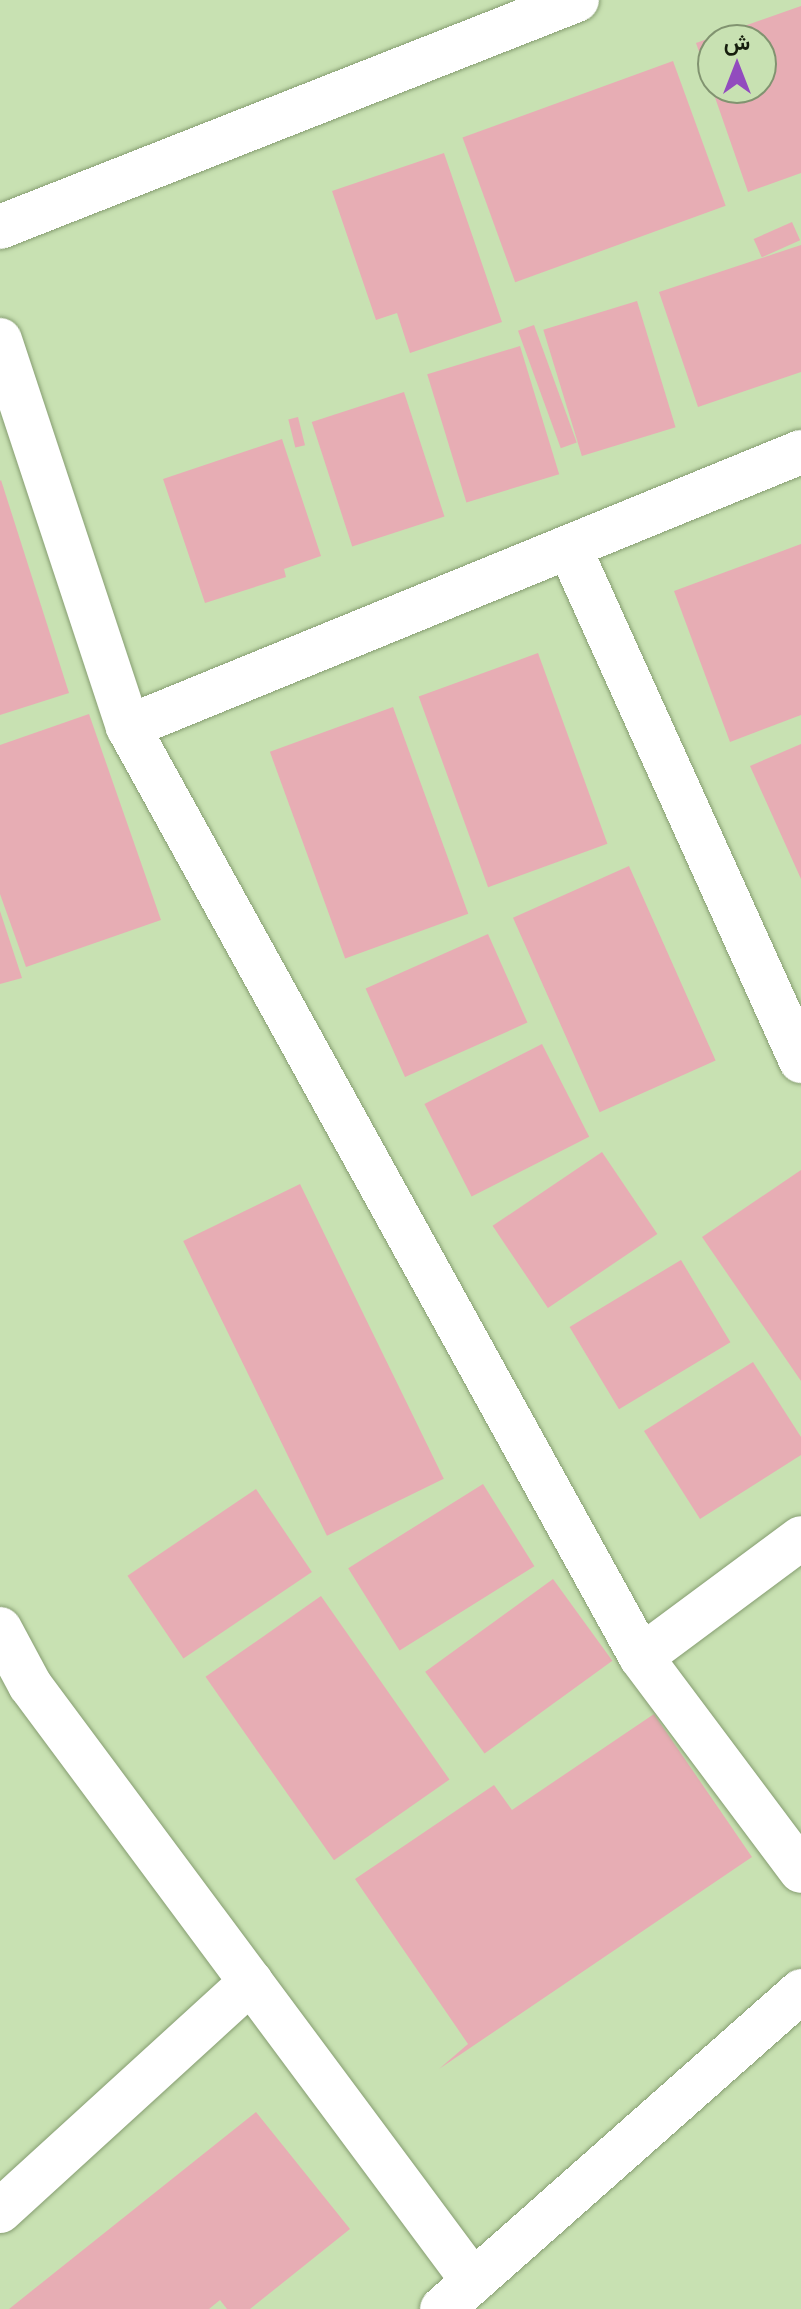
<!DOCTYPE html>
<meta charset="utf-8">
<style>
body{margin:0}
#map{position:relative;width:801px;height:2309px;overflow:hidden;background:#c8e1b2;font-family:"Titillium Web",Vazirmatn,sans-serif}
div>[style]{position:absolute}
.building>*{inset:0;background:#e7adb4;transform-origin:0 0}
.roads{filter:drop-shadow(0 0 2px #869d71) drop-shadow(0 0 2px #869d71)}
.minor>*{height:44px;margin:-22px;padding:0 22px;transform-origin:22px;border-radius:22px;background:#fff}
span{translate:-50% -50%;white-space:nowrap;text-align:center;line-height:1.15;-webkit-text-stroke:8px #c8e1b2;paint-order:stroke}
.north{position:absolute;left:697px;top:24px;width:80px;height:80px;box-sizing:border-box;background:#c8e1b2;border:2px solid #819370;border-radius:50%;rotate:0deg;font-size:22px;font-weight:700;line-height:32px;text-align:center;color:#161e0d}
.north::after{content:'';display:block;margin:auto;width:28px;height:36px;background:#924bbe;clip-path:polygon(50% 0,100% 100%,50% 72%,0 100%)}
</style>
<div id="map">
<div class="building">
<i style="clip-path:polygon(evenodd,801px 6px,801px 173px,748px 192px,696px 43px,801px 6px,713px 40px,761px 40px,761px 88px,713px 88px,713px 40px)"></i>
<i style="left:673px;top:61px;width:154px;height:224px;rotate:70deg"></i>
<i style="clip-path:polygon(444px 153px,502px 322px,410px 353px,397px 313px,376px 320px,332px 191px)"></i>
<i style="left:792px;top:222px;width:20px;height:42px;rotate:66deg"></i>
<i style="clip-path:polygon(801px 245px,801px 372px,698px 407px,659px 292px)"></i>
<i style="left:637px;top:301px;width:132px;height:98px;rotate:73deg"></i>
<i style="left:534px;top:325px;width:125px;height:17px;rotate:70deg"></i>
<i style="left:520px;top:346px;width:134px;height:97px;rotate:73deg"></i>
<i style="left:404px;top:392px;width:131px;height:97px;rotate:72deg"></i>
<i style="left:298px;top:417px;width:29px;height:10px;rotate:76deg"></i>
<i style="clip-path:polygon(282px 439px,321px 556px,284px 569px,286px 577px,205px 603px,163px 479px)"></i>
<i style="clip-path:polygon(1px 480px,69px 693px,0 715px,0 481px)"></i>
<i style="clip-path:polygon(801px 544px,801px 715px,730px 742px,674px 591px)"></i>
<i style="left:538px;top:653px;width:203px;height:127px;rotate:70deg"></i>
<i style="left:393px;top:707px;width:220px;height:131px;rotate:70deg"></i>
<i style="clip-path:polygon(89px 714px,161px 920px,26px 967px,0 894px,0 745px)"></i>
<i style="clip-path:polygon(801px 744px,801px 879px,750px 766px)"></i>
<i style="left:629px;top:866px;width:213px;height:127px;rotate:66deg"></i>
<i style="clip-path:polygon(0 911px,22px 978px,0 984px)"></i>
<i style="left:488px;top:934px;width:97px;height:134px;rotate:66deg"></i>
<i style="left:542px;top:1044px;width:104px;height:132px;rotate:63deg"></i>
<i style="left:602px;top:1152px;width:99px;height:132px;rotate:56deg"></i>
<i style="clip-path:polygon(801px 1170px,801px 1381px,702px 1237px)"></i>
<i style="left:300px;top:1184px;width:328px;height:130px;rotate:64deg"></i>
<i style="left:681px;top:1260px;width:96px;height:130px;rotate:59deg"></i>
<i style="clip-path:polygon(753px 1362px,801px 1437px,801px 1455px,700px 1519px,644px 1431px)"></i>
<i style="left:483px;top:1484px;width:97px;height:159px;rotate:58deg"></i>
<i style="left:256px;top:1489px;width:100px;height:155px;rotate:56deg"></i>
<i style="left:553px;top:1579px;width:101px;height:158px;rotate:54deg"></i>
<i style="left:321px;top:1596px;width:224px;height:141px;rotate:55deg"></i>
<i style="clip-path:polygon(654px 1714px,752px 1857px,439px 2069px,468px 2044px,355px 1879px,494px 1785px,512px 1810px)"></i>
<i style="clip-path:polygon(256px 2112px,350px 2229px,250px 2309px,227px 2309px,220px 2300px,209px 2309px,9px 2309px)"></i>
</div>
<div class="roads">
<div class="minor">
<i style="left:0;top:227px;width:620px;rotate:-21.48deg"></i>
<i style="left:0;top:340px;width:408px;rotate:71.7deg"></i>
<i style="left:128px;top:727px;width:1062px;rotate:61.12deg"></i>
<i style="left:641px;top:1657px;width:267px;rotate:53.2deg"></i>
<i style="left:569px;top:547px;width:564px;rotate:65.71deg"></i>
<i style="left:128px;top:727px;width:727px;rotate:-22.23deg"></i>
<i style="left:0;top:1629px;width:64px;rotate:61.8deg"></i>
<i style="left:30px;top:1685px;width:743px;rotate:53.38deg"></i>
<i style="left:641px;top:1657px;width:199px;rotate:-36.6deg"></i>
<i style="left:0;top:2211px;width:340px;rotate:-42.4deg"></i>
<i style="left:442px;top:2309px;width:480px;rotate:-41.5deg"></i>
</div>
</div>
<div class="north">ش</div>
</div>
